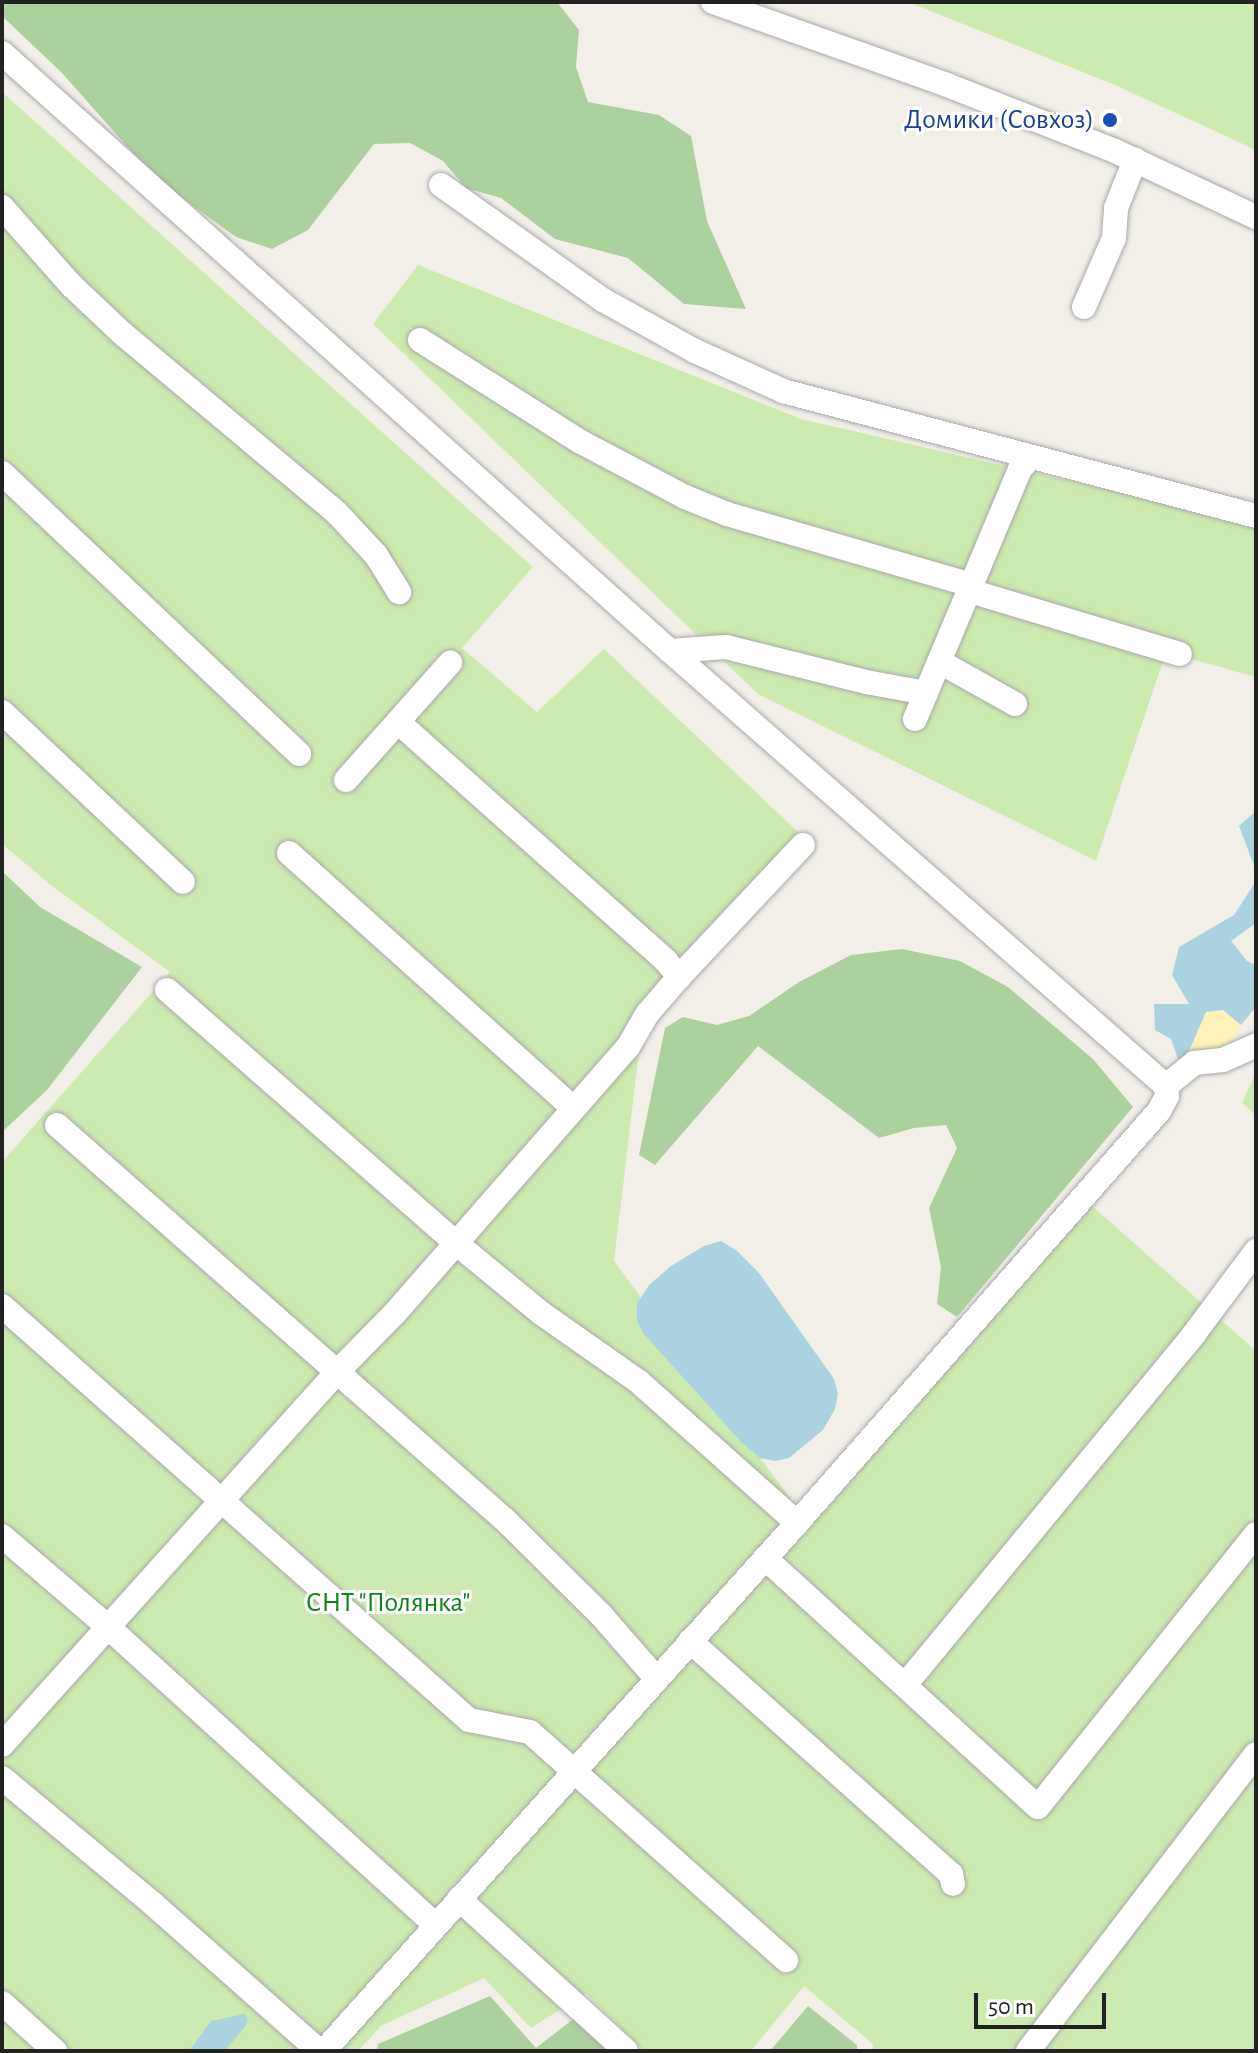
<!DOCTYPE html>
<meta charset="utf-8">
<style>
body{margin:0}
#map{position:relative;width:1258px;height:2053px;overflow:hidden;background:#f2efe9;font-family:"Alegreya Sans",sans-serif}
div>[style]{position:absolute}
.grass>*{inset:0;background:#cdebb0}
.forest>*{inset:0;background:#add19e}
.sand>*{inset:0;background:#fff1ba}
.water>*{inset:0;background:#aad3df}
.roads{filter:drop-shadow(0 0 2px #a9a9a9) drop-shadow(0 0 2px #a9a9a9)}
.minor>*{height:24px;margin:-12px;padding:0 12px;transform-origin:12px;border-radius:12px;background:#fff}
.dots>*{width:22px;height:22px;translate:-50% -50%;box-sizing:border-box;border:4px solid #fff;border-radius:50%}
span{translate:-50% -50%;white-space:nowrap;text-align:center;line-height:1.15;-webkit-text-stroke:6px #fff;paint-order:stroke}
.transit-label{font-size:28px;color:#164399}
.right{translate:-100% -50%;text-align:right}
.park-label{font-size:28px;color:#0c8416}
.frame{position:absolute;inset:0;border:4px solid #222;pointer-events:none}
.scale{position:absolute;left:974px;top:1993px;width:132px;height:36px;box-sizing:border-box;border:4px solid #222;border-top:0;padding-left:10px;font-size:24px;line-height:28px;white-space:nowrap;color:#222;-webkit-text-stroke:6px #fff;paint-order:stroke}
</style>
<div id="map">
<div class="grass">
<i style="clip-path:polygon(908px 2px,1256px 2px,1256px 150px,1115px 85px)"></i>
<i style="clip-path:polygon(2px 92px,533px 567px,462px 648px,537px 712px,604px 649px,812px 845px,644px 1010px,614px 1261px,796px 1506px,1090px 1204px,1256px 1351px,1256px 2051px,872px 2051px,873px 2044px,804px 1986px,751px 2051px,644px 2051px,586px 1993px,531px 2028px,484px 1978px,381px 2026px,358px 2051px,2px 2051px,2px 1162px,170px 972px,52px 886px,2px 844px)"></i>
<i style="clip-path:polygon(418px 265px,801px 419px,1256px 524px,1256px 677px,1166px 652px,1096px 861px,758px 694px,373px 324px)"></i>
<i style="clip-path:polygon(1256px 1072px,1256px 1116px,1242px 1103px)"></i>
</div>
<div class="forest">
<i style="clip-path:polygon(2px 2px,557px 2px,579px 30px,576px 67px,588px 102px,659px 115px,691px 136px,707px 221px,746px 309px,684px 304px,628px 258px,555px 239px,501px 198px,466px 188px,443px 161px,410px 143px,374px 144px,308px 230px,272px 249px,236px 237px,156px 179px,62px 73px,2px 16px)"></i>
<i style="clip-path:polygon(2px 871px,40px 907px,142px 967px,47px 1090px,2px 1132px)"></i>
<i style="clip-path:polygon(902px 949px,960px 961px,1008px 987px,1093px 1059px,1133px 1107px,957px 1317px,937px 1304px,941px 1267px,929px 1208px,957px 1148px,946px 1125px,914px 1128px,879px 1138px,758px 1046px,655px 1165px,639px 1155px,665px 1028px,683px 1017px,717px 1025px,749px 1016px,799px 982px,851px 955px)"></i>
<i style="clip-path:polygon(490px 1996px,536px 2048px,590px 2006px,613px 2051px,377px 2051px,378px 2044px)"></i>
<i style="clip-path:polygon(808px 2006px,857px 2045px,857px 2051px,770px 2051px)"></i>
</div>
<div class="sand">
<i style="clip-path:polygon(1223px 1010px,1241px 1025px,1232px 1041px,1214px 1052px,1186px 1058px,1206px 1012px)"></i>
</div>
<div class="water">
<i style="clip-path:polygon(1256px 811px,1256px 871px,1239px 826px)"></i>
<i style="clip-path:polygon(1256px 881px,1256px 923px,1231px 941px,1247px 961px,1256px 965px,1256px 1007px,1241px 1025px,1223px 1010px,1206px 1012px,1186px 1058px,1178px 1059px,1171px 1039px,1155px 1030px,1154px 1004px,1189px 1004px,1172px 975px,1179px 947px,1234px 915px)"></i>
<i style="clip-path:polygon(721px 1241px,736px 1250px,759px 1273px,834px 1379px,838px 1394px,835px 1409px,823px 1430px,789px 1458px,775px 1461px,760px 1458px,742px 1443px,643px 1333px,637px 1320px,637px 1304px,649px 1285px,671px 1266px,704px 1246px)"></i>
<i style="clip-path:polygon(244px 2014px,248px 2018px,246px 2025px,225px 2051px,189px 2051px,211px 2021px)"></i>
</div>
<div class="roads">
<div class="minor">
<i style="left:713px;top:2px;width:248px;rotate:19.5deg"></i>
<i style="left:947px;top:85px;width:180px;rotate:21.4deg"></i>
<i style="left:1115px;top:151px;width:156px;rotate:25.1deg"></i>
<i style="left:2px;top:53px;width:897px;rotate:41.84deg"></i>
<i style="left:670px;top:651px;width:660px;rotate:41.25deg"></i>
<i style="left:1166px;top:1086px;width:10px;rotate:84deg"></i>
<i style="left:1167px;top:1096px;width:17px;rotate:118deg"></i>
<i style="left:1159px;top:1111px;width:548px;rotate:131.3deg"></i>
<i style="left:797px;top:1523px;width:709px;rotate:131.86deg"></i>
<i style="left:441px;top:185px;width:199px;rotate:35.4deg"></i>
<i style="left:603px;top:300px;width:105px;rotate:29deg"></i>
<i style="left:695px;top:351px;width:97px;rotate:24.4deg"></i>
<i style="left:783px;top:391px;width:489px;rotate:14.8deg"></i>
<i style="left:2px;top:207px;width:106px;rotate:48.5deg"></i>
<i style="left:72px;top:286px;width:70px;rotate:43.3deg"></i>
<i style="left:123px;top:334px;width:278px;rotate:39.9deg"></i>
<i style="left:336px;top:512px;width:59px;rotate:47.1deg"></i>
<i style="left:376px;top:555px;width:44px;rotate:58.1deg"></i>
<i style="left:1084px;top:307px;width:75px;rotate:-66.5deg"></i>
<i style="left:1114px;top:238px;width:30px;rotate:-86deg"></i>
<i style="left:1116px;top:208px;width:52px;rotate:-68.4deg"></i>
<i style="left:420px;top:340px;width:191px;rotate:32.4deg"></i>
<i style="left:581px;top:442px;width:118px;rotate:27.9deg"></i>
<i style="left:685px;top:497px;width:45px;rotate:22deg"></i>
<i style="left:727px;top:514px;width:255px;rotate:16.2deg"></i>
<i style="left:2px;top:473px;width:409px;rotate:43.4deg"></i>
<i style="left:970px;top:591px;width:219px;rotate:16.7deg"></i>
<i style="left:670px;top:651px;width:56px;rotate:-4.1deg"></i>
<i style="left:726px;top:647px;width:144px;rotate:14deg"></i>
<i style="left:866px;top:682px;width:61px;rotate:10.4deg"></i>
<i style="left:940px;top:662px;width:86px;rotate:29.2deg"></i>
<i style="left:2px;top:712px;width:248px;rotate:43.2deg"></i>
<i style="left:915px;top:719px;width:271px;rotate:-67.2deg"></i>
<i style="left:1020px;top:469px;width:16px;rotate:-47deg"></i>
<i style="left:398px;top:722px;width:359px;rotate:41.7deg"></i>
<i style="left:666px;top:961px;width:21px;rotate:51deg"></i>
<i style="left:346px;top:780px;width:157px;rotate:-48.4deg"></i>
<i style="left:289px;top:853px;width:382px;rotate:41.9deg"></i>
<i style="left:167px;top:990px;width:386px;rotate:41.2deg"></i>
<i style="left:457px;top:1244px;width:109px;rotate:39.4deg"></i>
<i style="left:541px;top:1313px;width:120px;rotate:35.1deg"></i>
<i style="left:639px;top:1382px;width:212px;rotate:41.7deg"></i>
<i style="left:1166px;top:1086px;width:36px;rotate:-39deg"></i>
<i style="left:1194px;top:1063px;width:29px;rotate:-6deg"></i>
<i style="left:1223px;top:1060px;width:36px;rotate:-24deg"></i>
<i style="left:57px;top:1125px;width:597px;rotate:41.4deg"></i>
<i style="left:505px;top:1520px;width:135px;rotate:44.7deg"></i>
<i style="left:601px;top:1615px;width:84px;rotate:48.9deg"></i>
<i style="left:2px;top:1306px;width:624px;rotate:41.56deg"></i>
<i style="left:469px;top:1720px;width:62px;rotate:11.1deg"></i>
<i style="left:530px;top:1732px;width:343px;rotate:41.7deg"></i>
<i style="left:2px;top:1536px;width:140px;rotate:40.6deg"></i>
<i style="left:108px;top:1627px;width:443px;rotate:42.3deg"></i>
<i style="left:765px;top:1558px;width:369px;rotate:42.4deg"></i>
<i style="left:1038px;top:1807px;width:349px;rotate:-51.4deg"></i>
<i style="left:690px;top:1641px;width:350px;rotate:41.8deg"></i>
<i style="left:951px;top:1874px;width:10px;rotate:79deg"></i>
<i style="left:905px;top:1685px;width:455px;rotate:-50.5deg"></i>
<i style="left:1194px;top:1334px;width:104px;rotate:-53.2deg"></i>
<i style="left:2px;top:1745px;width:503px;rotate:-48.06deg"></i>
<i style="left:338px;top:1371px;width:81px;rotate:-45.5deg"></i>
<i style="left:395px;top:1313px;width:354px;rotate:-48.8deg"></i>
<i style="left:628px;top:1047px;width:39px;rotate:-60deg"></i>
<i style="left:648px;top:1013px;width:48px;rotate:-49.3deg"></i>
<i style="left:679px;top:977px;width:181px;rotate:-46.8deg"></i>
<i style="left:2px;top:1778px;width:197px;rotate:39.8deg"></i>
<i style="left:153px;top:1904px;width:222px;rotate:41.5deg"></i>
<i style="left:459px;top:1899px;width:226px;rotate:42.3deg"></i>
<i style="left:2px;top:2003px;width:72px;rotate:42.2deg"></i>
<i style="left:1028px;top:2051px;width:374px;rotate:-52.5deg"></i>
</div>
</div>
<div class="dots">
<i style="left:1110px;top:120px;background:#1a4fb4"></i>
</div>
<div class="transit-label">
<span class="right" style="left:1094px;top:120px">Домики (Совхоз)</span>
</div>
<div class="park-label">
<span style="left:388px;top:1603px">СНТ "Полянка"</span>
</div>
<div class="frame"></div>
<div class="scale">50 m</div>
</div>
